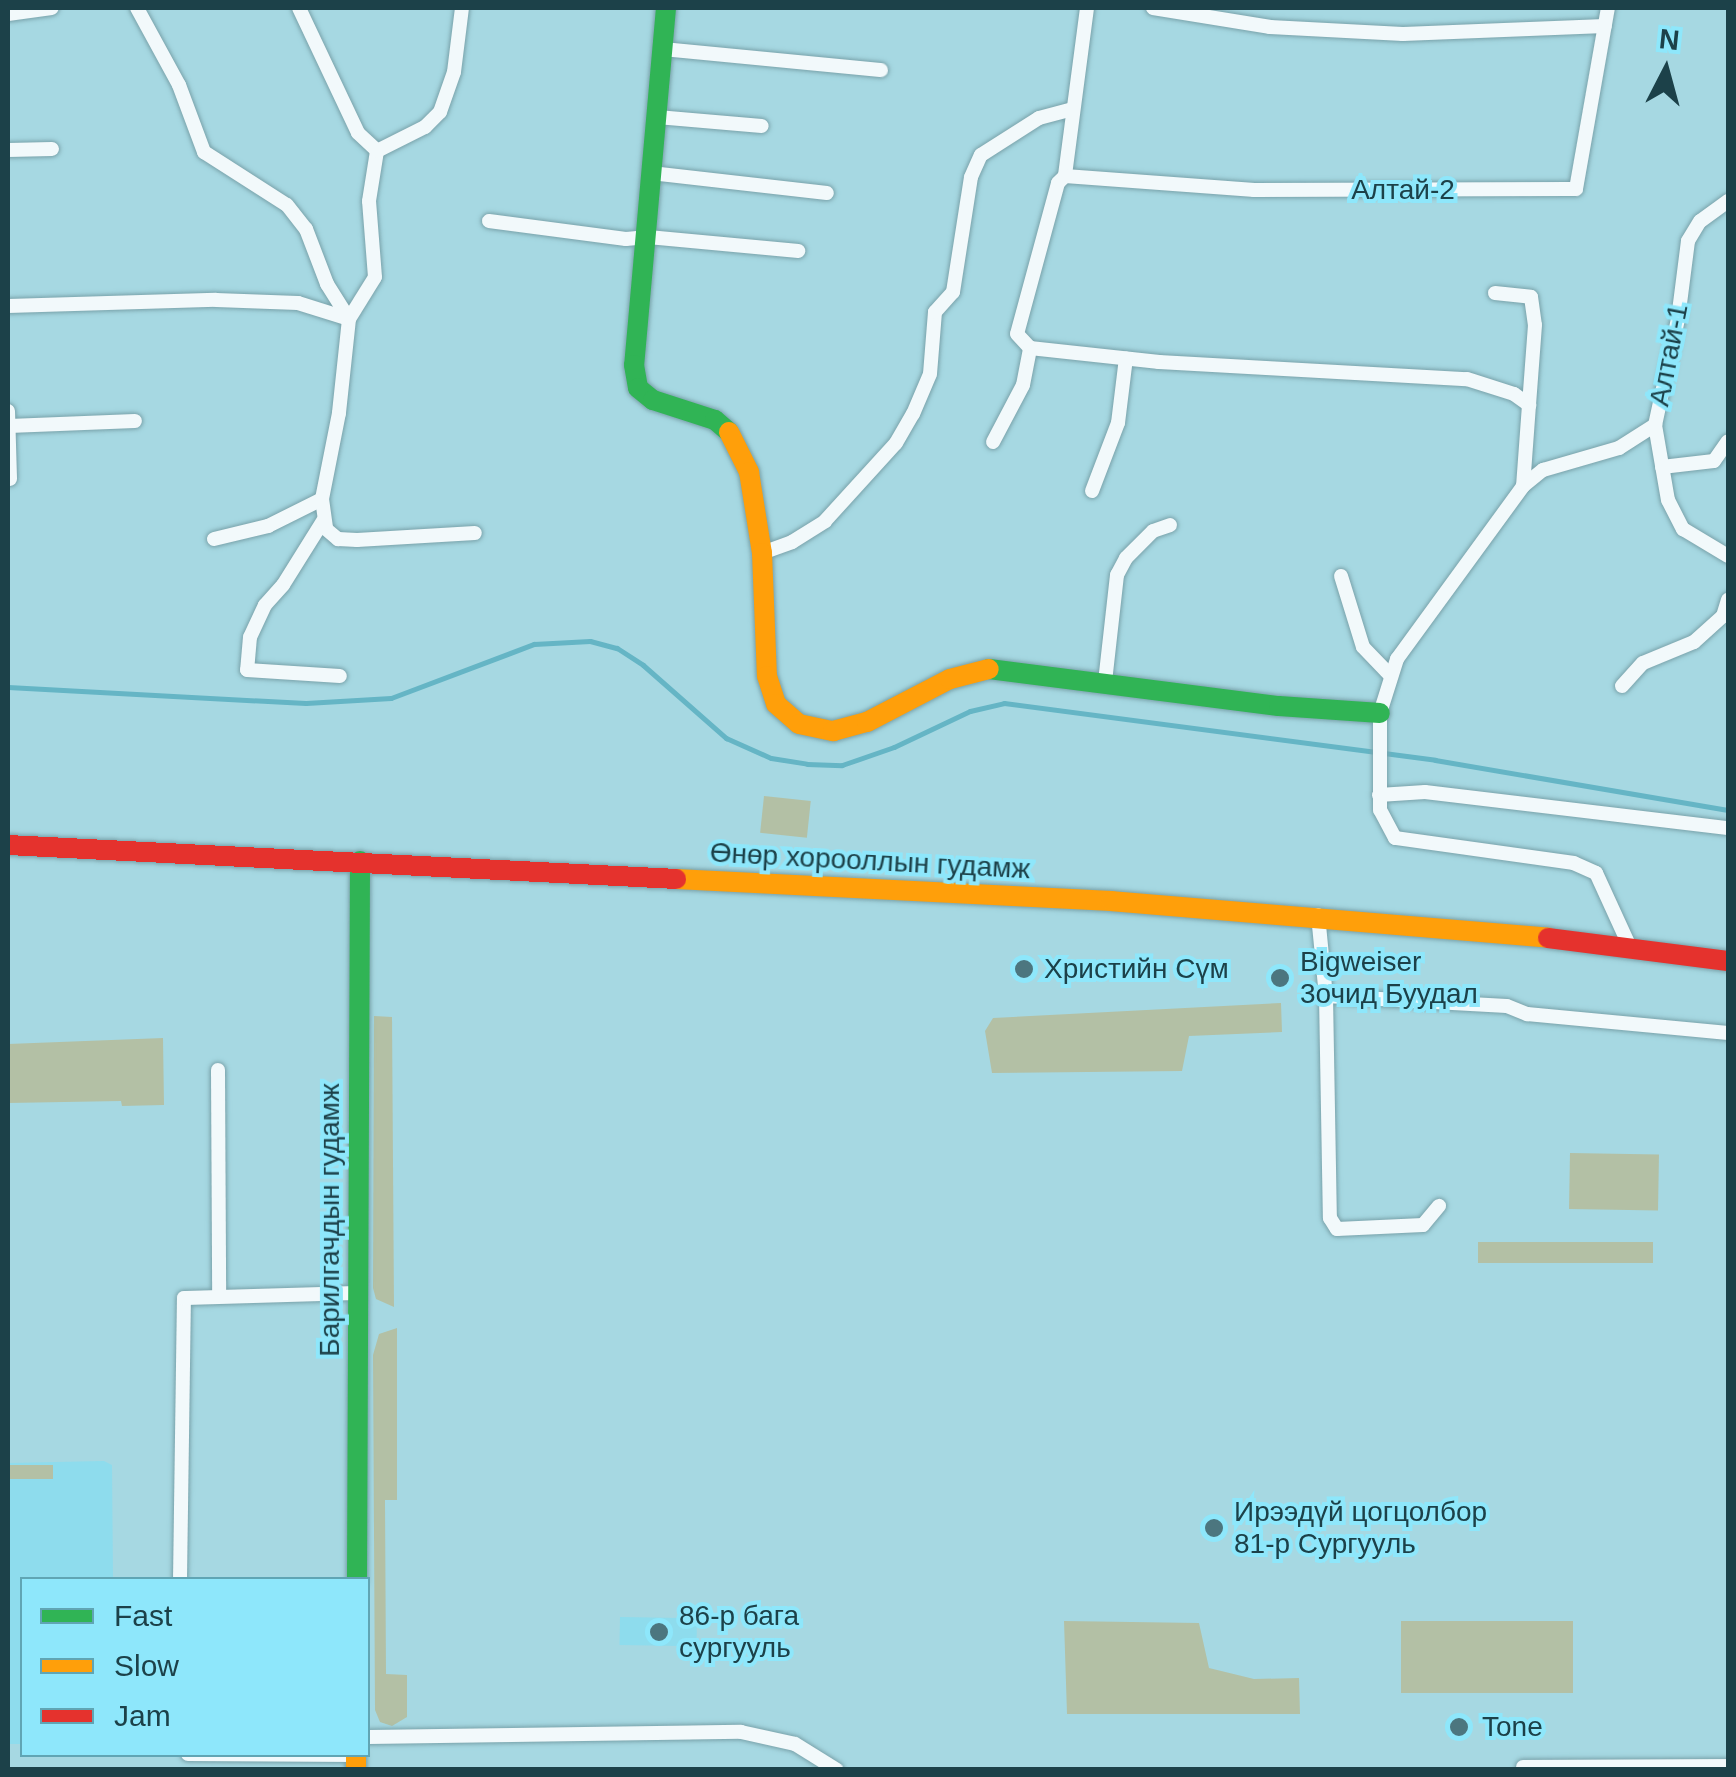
<!DOCTYPE html>
<meta charset="utf-8">
<style>
body{margin:0}
#map{position:relative;width:1736px;height:1777px;overflow:hidden;background:#a6d8e2;font-family:Helvetica,sans-serif}
div>[style]{position:absolute}
.built>*{inset:0;background:#8edced;transform-origin:0 0}
.green>*{inset:0;background:#b3c0a5;transform-origin:0 0}
.stream>*{height:5px;margin:-2.5px;padding:0 2.5px;transform-origin:2.5px;border-radius:2.5px;background:#65b5c5}
.roads{filter:drop-shadow(0 0 2px #79a2aa) drop-shadow(0 0 2px #79a2aa)}
.street>*{height:14px;margin:-7px;padding:0 7px;transform-origin:7px;border-radius:7px;background:#f2f9fb}
.fast>*{height:20px;margin:-10px;padding:0 10px;transform-origin:10px;border-radius:10px;background:#30b455}
.slow>*{height:20px;margin:-10px;padding:0 10px;transform-origin:10px;border-radius:10px;background:#ff9f0a}
.jam>*{height:20px;margin:-10px;padding:0 10px;transform-origin:10px;border-radius:10px;background:#e5322d}
.dots>*{width:28px;height:28px;translate:-50% -50%;box-sizing:border-box;border:5px solid #8ee7fb;border-radius:50%}
span{translate:-50% -50%;white-space:nowrap;text-align:center;line-height:1.15;-webkit-text-stroke:8px #8ee7fb;paint-order:stroke}
.street-label{font-size:28px;color:#1c4149}
.poi-label{font-size:28px;color:#1c4149}
.left{translate:0 -50%;text-align:left}
.frame{position:absolute;inset:0;border:10px solid #1c4149;pointer-events:none}
.legend{position:absolute;left:20px;top:1577px;width:350px;height:180px;box-sizing:border-box;background:#8ee7fb;border:2px solid #60a5b4;margin:0;padding:12px 18px;list-style:none;font-size:30px;color:#1c4149}
.legend li{display:flex;align-items:center;gap:20px;height:50px}
.legend b{width:50px;border:2px solid #60a5b4}
.north{position:absolute;left:1616px;top:20px;width:100px;height:100px;-webkit-text-stroke:8px #8ee7fb;paint-order:stroke;rotate:6deg;font-size:28px;font-weight:700;line-height:40px;text-align:center;color:#1c4149}
.north::after{content:'';display:block;margin:auto;width:35px;height:45px;background:#1c4149;clip-path:polygon(50% 0,100% 100%,50% 72%,0 100%)}
</style>
<div id="map">
<div class="built">
<i style="clip-path:polygon(104px 1461px,112px 1465px,113px 1579px,22px 1580px,22px 1744px,8px 1744px,8px 1463px)"></i>
<i style="left:620px;top:1617px;width:77px;height:28px;rotate:1deg"></i>
</div>
<div class="green">
<i style="left:764px;top:796px;width:47px;height:37px;rotate:6deg"></i>
<i style="clip-path:polygon(1281px 1003px,1282px 1032px,1189px 1036px,1182px 1071px,992px 1073px,985px 1031px,993px 1018px)"></i>
<i style="clip-path:polygon(374px 1016px,392px 1017px,394px 1307px,376px 1299px,373px 1288px)"></i>
<i style="clip-path:polygon(163px 1038px,164px 1105px,122px 1106px,121px 1101px,8px 1103px,8px 1044px)"></i>
<i style="left:1570px;top:1153px;width:89px;height:56px;rotate:1deg"></i>
<i style="left:1478px;top:1242px;width:175px;height:21px"></i>
<i style="clip-path:polygon(397px 1328px,397px 1500px,385px 1500px,386px 1674px,407px 1675px,407px 1717px,392px 1726px,380px 1722px,375px 1710px,373px 1355px,379px 1334px)"></i>
<i style="left:53px;top:1465px;width:14px;height:45px;rotate:90deg"></i>
<i style="clip-path:polygon(1064px 1621px,1199px 1623px,1209px 1668px,1254px 1679px,1299px 1678px,1300px 1714px,1067px 1714px)"></i>
<i style="left:1401px;top:1621px;width:172px;height:72px"></i>
</div>
<div class="stream">
<i style="left:8px;top:687px;width:298px;rotate:3.1deg"></i>
<i style="left:306px;top:703px;width:85px;rotate:-3.4deg"></i>
<i style="left:391px;top:698px;width:153px;rotate:-20.7deg"></i>
<i style="left:534px;top:644px;width:56px;rotate:-3.1deg"></i>
<i style="left:590px;top:641px;width:28px;rotate:15deg"></i>
<i style="left:617px;top:648px;width:31px;rotate:33deg"></i>
<i style="left:643px;top:665px;width:111px;rotate:41.3deg"></i>
<i style="left:726px;top:738px;width:49px;rotate:24deg"></i>
<i style="left:771px;top:758px;width:36px;rotate:9deg"></i>
<i style="left:807px;top:764px;width:35px;rotate:2deg"></i>
<i style="left:842px;top:765px;width:55px;rotate:-19.1deg"></i>
<i style="left:894px;top:747px;width:84px;rotate:-25.3deg"></i>
<i style="left:970px;top:711px;width:35px;rotate:-13deg"></i>
<i style="left:1004px;top:703px;width:435px;rotate:7.5deg"></i>
<i style="left:1435px;top:760px;width:297px;rotate:9.7deg"></i>
</div>
<div class="roads">
<div class="street">
<i style="left:137px;top:8px;width:88px;rotate:61.4deg"></i>
<i style="left:179px;top:85px;width:72px;rotate:69.5deg"></i>
<i style="left:204px;top:152px;width:98px;rotate:32.6deg"></i>
<i style="left:287px;top:205px;width:31px;rotate:52deg"></i>
<i style="left:306px;top:229px;width:59px;rotate:69.1deg"></i>
<i style="left:327px;top:284px;width:41px;rotate:57.8deg"></i>
<i style="left:349px;top:319px;width:49px;rotate:-58.2deg"></i>
<i style="left:375px;top:277px;width:76px;rotate:-94.5deg"></i>
<i style="left:369px;top:201px;width:51px;rotate:-80.9deg"></i>
<i style="left:377px;top:151px;width:54px;rotate:-26.6deg"></i>
<i style="left:425px;top:127px;width:21px;rotate:-45deg"></i>
<i style="left:440px;top:112px;width:42px;rotate:-70.7deg"></i>
<i style="left:454px;top:72px;width:64px;rotate:-82.9deg"></i>
<i style="left:299px;top:8px;width:138px;rotate:64.7deg"></i>
<i style="left:358px;top:133px;width:26px;rotate:43deg"></i>
<i style="left:1087px;top:8px;width:169px;rotate:97.5deg"></i>
<i style="left:1065px;top:176px;width:10px;rotate:135deg"></i>
<i style="left:1058px;top:183px;width:156px;rotate:105.2deg"></i>
<i style="left:1017px;top:334px;width:19px;rotate:47deg"></i>
<i style="left:1030px;top:348px;width:130px;rotate:6.2deg"></i>
<i style="left:1159px;top:362px;width:308px;rotate:3.2deg"></i>
<i style="left:1467px;top:379px;width:49px;rotate:17.7deg"></i>
<i style="left:1514px;top:394px;width:19px;rotate:36deg"></i>
<i style="left:1529px;top:405px;width:81px;rotate:94.2deg"></i>
<i style="left:1153px;top:8px;width:119px;rotate:9.2deg"></i>
<i style="left:1270px;top:27px;width:133px;rotate:3deg"></i>
<i style="left:1403px;top:34px;width:202px;rotate:-2.3deg"></i>
<i style="left:8px;top:14px;width:44px;rotate:-7.8deg"></i>
<i style="left:662px;top:49px;width:220px;rotate:5.5deg"></i>
<i style="left:657px;top:117px;width:105px;rotate:4.9deg"></i>
<i style="left:8px;top:150px;width:44px;rotate:-1.3deg"></i>
<i style="left:651px;top:173px;width:177px;rotate:6.5deg"></i>
<i style="left:1065px;top:176px;width:190px;rotate:4.2deg"></i>
<i style="left:1254px;top:190px;width:322px;rotate:-0.2deg"></i>
<i style="left:1576px;top:189px;width:184px;rotate:-80deg"></i>
<i style="left:1728px;top:201px;width:34px;rotate:144deg"></i>
<i style="left:1700px;top:221px;width:23px;rotate:121deg"></i>
<i style="left:1688px;top:241px;width:79px;rotate:97.3deg"></i>
<i style="left:1678px;top:319px;width:108px;rotate:102.2deg"></i>
<i style="left:1655px;top:425px;width:76px;rotate:80.2deg"></i>
<i style="left:1668px;top:500px;width:33px;rotate:63deg"></i>
<i style="left:1683px;top:529px;width:52px;rotate:31deg"></i>
<i style="left:489px;top:221px;width:138px;rotate:7.5deg"></i>
<i style="left:626px;top:239px;width:22px;rotate:-5deg"></i>
<i style="left:648px;top:237px;width:151px;rotate:5.3deg"></i>
<i style="left:1495px;top:293px;width:36px;rotate:6deg"></i>
<i style="left:1531px;top:297px;width:28px;rotate:82deg"></i>
<i style="left:1535px;top:325px;width:80px;rotate:94.3deg"></i>
<i style="left:8px;top:306px;width:208px;rotate:-1.7deg"></i>
<i style="left:216px;top:300px;width:82px;rotate:2.1deg"></i>
<i style="left:298px;top:303px;width:53px;rotate:17.4deg"></i>
<i style="left:349px;top:319px;width:95px;rotate:96.1deg"></i>
<i style="left:339px;top:413px;width:88px;rotate:101.2deg"></i>
<i style="left:322px;top:499px;width:30px;rotate:82deg"></i>
<i style="left:326px;top:529px;width:16px;rotate:40deg"></i>
<i style="left:338px;top:539px;width:19px;rotate:3deg"></i>
<i style="left:357px;top:540px;width:118px;rotate:-3.4deg"></i>
<i style="left:8px;top:411px;width:68px;rotate:88.3deg"></i>
<i style="left:9px;top:426px;width:126px;rotate:-2.3deg"></i>
<i style="left:993px;top:442px;width:64px;rotate:-62.2deg"></i>
<i style="left:1023px;top:385px;width:38px;rotate:-79deg"></i>
<i style="left:1662px;top:467px;width:52px;rotate:-6.6deg"></i>
<i style="left:1714px;top:461px;width:24px;rotate:-55deg"></i>
<i style="left:1092px;top:491px;width:73px;rotate:-69.1deg"></i>
<i style="left:1118px;top:423px;width:65px;rotate:-83deg"></i>
<i style="left:323px;top:521px;width:75px;rotate:122deg"></i>
<i style="left:283px;top:585px;width:27px;rotate:132deg"></i>
<i style="left:265px;top:605px;width:35px;rotate:115deg"></i>
<i style="left:250px;top:637px;width:33px;rotate:95deg"></i>
<i style="left:247px;top:670px;width:93px;rotate:3.7deg"></i>
<i style="left:214px;top:539px;width:56px;rotate:-13.5deg"></i>
<i style="left:268px;top:526px;width:60px;rotate:-26.6deg"></i>
<i style="left:762px;top:553px;width:32px;rotate:-20deg"></i>
<i style="left:792px;top:542px;width:39px;rotate:-32deg"></i>
<i style="left:825px;top:521px;width:105px;rotate:-47.7deg"></i>
<i style="left:896px;top:443px;width:34px;rotate:-60deg"></i>
<i style="left:913px;top:414px;width:43px;rotate:-67deg"></i>
<i style="left:930px;top:374px;width:62px;rotate:-85.4deg"></i>
<i style="left:935px;top:312px;width:27px;rotate:-48deg"></i>
<i style="left:953px;top:292px;width:116px;rotate:-81.1deg"></i>
<i style="left:971px;top:177px;width:24px;rotate:-66deg"></i>
<i style="left:981px;top:155px;width:69px;rotate:-32.5deg"></i>
<i style="left:1039px;top:118px;width:35px;rotate:-15deg"></i>
<i style="left:1341px;top:576px;width:74px;rotate:72.8deg"></i>
<i style="left:1363px;top:647px;width:39px;rotate:46deg"></i>
<i style="left:1105px;top:682px;width:108px;rotate:-83.6deg"></i>
<i style="left:1117px;top:575px;width:19px;rotate:-62deg"></i>
<i style="left:1126px;top:558px;width:38px;rotate:-45deg"></i>
<i style="left:1153px;top:531px;width:18px;rotate:-19deg"></i>
<i style="left:1622px;top:686px;width:31px;rotate:-48deg"></i>
<i style="left:1643px;top:663px;width:55px;rotate:-22.4deg"></i>
<i style="left:1694px;top:642px;width:39px;rotate:-42deg"></i>
<i style="left:1723px;top:616px;width:17px;rotate:-73deg"></i>
<i style="left:1379px;top:795px;width:46px;rotate:-3.7deg"></i>
<i style="left:1425px;top:792px;width:305px;rotate:6.8deg"></i>
<i style="left:1318px;top:915px;width:81px;rotate:84.4deg"></i>
<i style="left:1326px;top:996px;width:222px;rotate:89deg"></i>
<i style="left:1330px;top:1218px;width:13px;rotate:58deg"></i>
<i style="left:1337px;top:1229px;width:86px;rotate:-2.7deg"></i>
<i style="left:1423px;top:1225px;width:25px;rotate:-50deg"></i>
<i style="left:1629px;top:945px;width:79px;rotate:-114.6deg"></i>
<i style="left:1596px;top:873px;width:24px;rotate:-156deg"></i>
<i style="left:1574px;top:863px;width:181px;rotate:-172deg"></i>
<i style="left:1395px;top:838px;width:32px;rotate:-118deg"></i>
<i style="left:1380px;top:810px;width:97px;rotate:-90deg"></i>
<i style="left:1380px;top:713px;width:57px;rotate:-72.5deg"></i>
<i style="left:1397px;top:659px;width:214px;rotate:-53.9deg"></i>
<i style="left:1523px;top:486px;width:26px;rotate:-39deg"></i>
<i style="left:1543px;top:470px;width:79px;rotate:-16.1deg"></i>
<i style="left:1619px;top:448px;width:43px;rotate:-32.6deg"></i>
<i style="left:1326px;top:996px;width:181px;rotate:3.2deg"></i>
<i style="left:1507px;top:1006px;width:22px;rotate:22deg"></i>
<i style="left:1527px;top:1014px;width:202px;rotate:5.4deg"></i>
<i style="left:218px;top:1070px;width:224px;rotate:89.7deg"></i>
<i style="left:180px;top:1580px;width:282px;rotate:-89.2deg"></i>
<i style="left:184px;top:1298px;width:173px;rotate:-1.7deg"></i>
<i style="left:368px;top:1737px;width:373px;rotate:-0.8deg"></i>
<i style="left:741px;top:1732px;width:55px;rotate:12.5deg"></i>
<i style="left:795px;top:1744px;width:49px;rotate:31.8deg"></i>
<i style="left:188px;top:1754px;width:168px;rotate:0.3deg"></i>
<i style="left:1523px;top:1767px;width:205px;rotate:-0.3deg"></i>
</div>
<div class="fast">
<i style="left:666px;top:8px;width:358px;rotate:95.1deg"></i>
<i style="left:634px;top:365px;width:23px;rotate:80deg"></i>
<i style="left:638px;top:388px;width:19px;rotate:39deg"></i>
<i style="left:653px;top:400px;width:65px;rotate:17.9deg"></i>
<i style="left:715px;top:420px;width:18px;rotate:41deg"></i>
<i style="left:989px;top:669px;width:292px;rotate:7.3deg"></i>
<i style="left:1279px;top:706px;width:101px;rotate:4deg"></i>
<i style="left:357px;top:1580px;width:719px;rotate:-89.76deg"></i>
</div>
<div class="slow">
<i style="left:729px;top:432px;width:45px;rotate:63.4deg"></i>
<i style="left:749px;top:472px;width:82px;rotate:80.9deg"></i>
<i style="left:762px;top:553px;width:123px;rotate:87.7deg"></i>
<i style="left:767px;top:676px;width:29px;rotate:72deg"></i>
<i style="left:776px;top:704px;width:30px;rotate:41deg"></i>
<i style="left:799px;top:724px;width:35px;rotate:12deg"></i>
<i style="left:833px;top:731px;width:35px;rotate:-15deg"></i>
<i style="left:867px;top:722px;width:93px;rotate:-27.4deg"></i>
<i style="left:950px;top:679px;width:40px;rotate:-14.4deg"></i>
<i style="left:676px;top:879px;width:436px;rotate:2.9deg"></i>
<i style="left:1111px;top:901px;width:439px;rotate:4.8deg"></i>
<i style="left:356px;top:1754px;width:16px;rotate:90deg"></i>
</div>
<div class="jam">
<i style="left:8px;top:845px;width:669px;rotate:2.91deg"></i>
<i style="left:1548px;top:938px;width:181px;rotate:7.3deg"></i>
</div>
</div>
<div class="dots">
<i style="left:1024px;top:969px;background:#4c767f"></i>
<i style="left:1280px;top:978px;background:#4c767f"></i>
<i style="left:1214px;top:1528px;background:#4c767f"></i>
<i style="left:659px;top:1632px;background:#4c767f"></i>
<i style="left:1459px;top:1727px;background:#4c767f"></i>
</div>
<div class="street-label">
<span style="left:1403px;top:190px">Алтай-2</span>
<span style="left:1669px;top:355px;rotate:-79deg">Алтай-1</span>
<span style="left:870px;top:861px;rotate:3deg">Өнөр хорооллын гудамж</span>
<span style="left:330px;top:1220px;rotate:-90deg">Барилгачдын гудамж</span>
</div>
<div class="poi-label">
<span class="left" style="left:1300px;top:978px">Bigweiser<br>3очид Буудал</span>
<span class="left" style="left:1044px;top:969px">Христийн Сүм</span>
<span class="left" style="left:1234px;top:1528px">Ирээдүй цогцолбор<br>81-р Сургууль</span>
<span class="left" style="left:679px;top:1632px">86-р бага<br>сургууль</span>
<span class="left" style="left:1482px;top:1727px">Tone</span>
</div>
<div class="frame"></div>
<ul class="legend">
<li><b style="height:12px;background:#30b455"></b>Fast</li>
<li><b style="height:12px;background:#ff9f0a"></b>Slow</li>
<li><b style="height:12px;background:#e5322d"></b>Jam</li>
</ul>
<div class="north">N</div>
</div>
